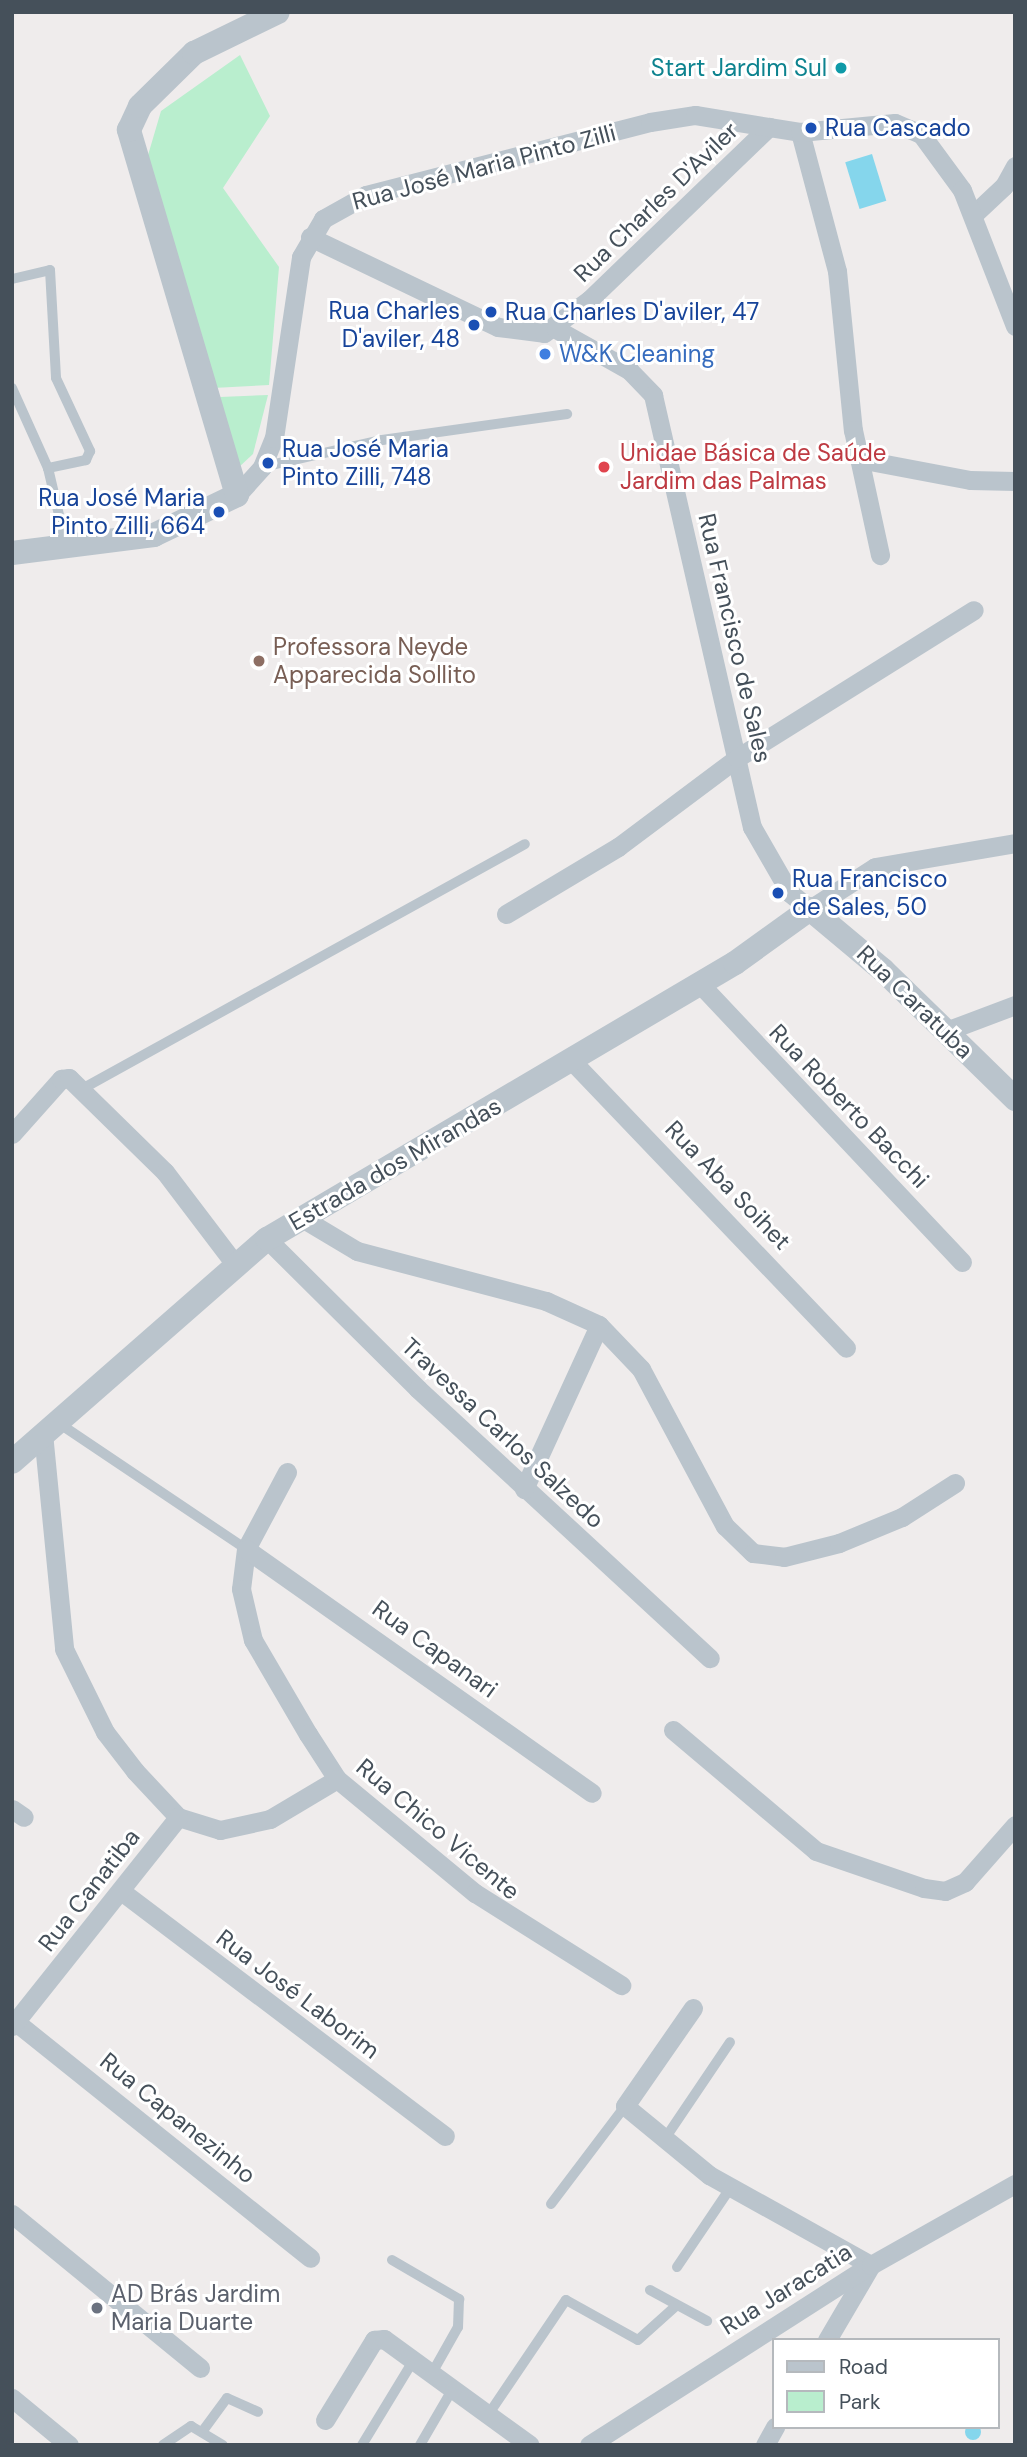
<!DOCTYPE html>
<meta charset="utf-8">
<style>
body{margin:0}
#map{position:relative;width:1027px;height:2457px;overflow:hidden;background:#efecec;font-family:"DM Sans",sans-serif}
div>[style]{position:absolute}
.green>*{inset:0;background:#b9eece}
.water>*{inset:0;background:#85d6ec;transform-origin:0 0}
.round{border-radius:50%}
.service>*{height:10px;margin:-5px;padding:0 5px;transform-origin:5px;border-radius:5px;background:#bac4cc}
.minor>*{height:19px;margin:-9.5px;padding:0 9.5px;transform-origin:9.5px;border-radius:9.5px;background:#bac4cc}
.tertiary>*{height:24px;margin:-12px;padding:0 12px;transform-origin:12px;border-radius:12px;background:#bac4cc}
.dots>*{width:19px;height:19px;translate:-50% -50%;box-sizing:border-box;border:4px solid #fff;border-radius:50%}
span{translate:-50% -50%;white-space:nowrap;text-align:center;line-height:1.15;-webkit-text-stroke:6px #fff;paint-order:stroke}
.culture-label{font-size:24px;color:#0d838f}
.right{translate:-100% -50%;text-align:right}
.transit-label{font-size:24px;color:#164399}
.left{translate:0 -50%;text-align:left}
.street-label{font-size:24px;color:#45505a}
.shop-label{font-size:24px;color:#366cbe}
.health-label{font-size:24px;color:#be3a42}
.education-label{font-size:24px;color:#785e54}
.worship-label{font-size:24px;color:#5b616d}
.frame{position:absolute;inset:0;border:14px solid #45505a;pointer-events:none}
.legend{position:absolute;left:772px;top:2338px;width:228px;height:91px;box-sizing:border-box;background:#fff;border:2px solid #b5b9bd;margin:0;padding:9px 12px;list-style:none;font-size:21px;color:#45505a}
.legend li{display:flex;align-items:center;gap:14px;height:35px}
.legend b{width:35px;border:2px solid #b5b9bd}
</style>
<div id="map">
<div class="green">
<i style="clip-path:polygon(240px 55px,270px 116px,223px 188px,279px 267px,269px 385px,213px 388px,146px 162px,161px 111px)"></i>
<i style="clip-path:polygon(268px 395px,253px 454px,238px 468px,220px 397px)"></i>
</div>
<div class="water">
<i style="left:872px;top:154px;width:49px;height:28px;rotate:73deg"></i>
<i class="round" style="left:965px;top:2424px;width:16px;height:16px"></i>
</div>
<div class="service">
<i style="left:12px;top:279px;width:39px;rotate:-13deg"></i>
<i style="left:50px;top:270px;width:108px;rotate:86.8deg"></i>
<i style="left:56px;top:378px;width:81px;rotate:65deg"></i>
<i style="left:90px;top:451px;width:10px;rotate:114deg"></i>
<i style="left:86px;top:460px;width:39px;rotate:168deg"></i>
<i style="left:12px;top:388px;width:88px;rotate:65.8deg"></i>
<i style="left:48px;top:468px;width:79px;rotate:76.8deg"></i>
<i style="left:262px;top:467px;width:123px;rotate:-12.7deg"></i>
<i style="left:382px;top:440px;width:187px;rotate:-8deg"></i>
<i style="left:82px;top:1089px;width:506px;rotate:-28.94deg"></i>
<i style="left:57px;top:1422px;width:228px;rotate:33.9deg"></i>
<i style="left:664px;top:2140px;width:118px;rotate:-56deg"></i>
<i style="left:551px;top:2204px;width:123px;rotate:-52.9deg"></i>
<i style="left:392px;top:2260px;width:78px;rotate:30.2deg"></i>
<i style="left:459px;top:2299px;width:28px;rotate:92deg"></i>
<i style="left:458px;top:2327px;width:55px;rotate:119.4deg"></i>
<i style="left:677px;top:2267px;width:97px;rotate:-56deg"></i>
<i style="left:650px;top:2290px;width:65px;rotate:28.5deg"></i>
<i style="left:488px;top:2415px;width:139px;rotate:-55.9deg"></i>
<i style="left:566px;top:2300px;width:82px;rotate:29.1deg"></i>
<i style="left:638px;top:2340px;width:52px;rotate:-41.9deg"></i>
<i style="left:202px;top:2432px;width:42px;rotate:-53.7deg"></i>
<i style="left:227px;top:2398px;width:34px;rotate:24deg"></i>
<i style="left:163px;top:2445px;width:34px;rotate:-34deg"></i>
<i style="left:191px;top:2426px;width:37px;rotate:31deg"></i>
<i style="left:362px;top:2445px;width:98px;rotate:-58.7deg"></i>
<i style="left:420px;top:2445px;width:64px;rotate:-59.8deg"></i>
</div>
<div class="minor">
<i style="left:800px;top:132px;width:144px;rotate:75.1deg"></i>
<i style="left:837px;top:271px;width:160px;rotate:84.3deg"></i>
<i style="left:853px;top:430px;width:128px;rotate:77.8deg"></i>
<i style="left:973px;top:215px;width:42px;rotate:-43.1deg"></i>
<i style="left:1004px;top:186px;width:23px;rotate:-61deg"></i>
<i style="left:310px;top:237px;width:208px;rotate:25.6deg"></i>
<i style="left:498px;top:327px;width:46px;rotate:7.4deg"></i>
<i style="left:544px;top:333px;width:56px;rotate:-36.3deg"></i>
<i style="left:589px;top:300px;width:250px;rotate:-43.9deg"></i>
<i style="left:556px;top:329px;width:84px;rotate:29.3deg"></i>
<i style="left:629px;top:370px;width:35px;rotate:46deg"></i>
<i style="left:653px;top:395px;width:443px;rotate:77.1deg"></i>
<i style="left:752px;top:827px;width:76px;rotate:60.1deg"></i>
<i style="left:790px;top:893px;width:26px;rotate:39deg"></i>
<i style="left:810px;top:909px;width:77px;rotate:-32.9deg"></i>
<i style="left:875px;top:867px;width:142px;rotate:-9.7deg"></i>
<i style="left:859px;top:459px;width:113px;rotate:10.7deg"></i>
<i style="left:970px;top:480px;width:45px;rotate:1.3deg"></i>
<i style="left:237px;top:495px;width:38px;rotate:-48deg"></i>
<i style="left:262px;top:467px;width:31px;rotate:-68deg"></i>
<i style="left:274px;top:438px;width:183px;rotate:-81.5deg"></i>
<i style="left:301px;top:257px;width:44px;rotate:-59.9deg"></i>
<i style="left:323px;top:219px;width:49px;rotate:-29.2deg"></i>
<i style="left:366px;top:195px;width:293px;rotate:-14.4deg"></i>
<i style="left:650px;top:122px;width:46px;rotate:-8.8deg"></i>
<i style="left:695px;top:115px;width:106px;rotate:9.2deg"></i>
<i style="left:800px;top:132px;width:95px;rotate:-5.4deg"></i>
<i style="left:895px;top:123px;width:28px;rotate:23deg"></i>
<i style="left:921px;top:134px;width:69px;rotate:53.8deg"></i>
<i style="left:962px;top:190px;width:146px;rotate:68.7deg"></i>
<i style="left:506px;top:914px;width:131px;rotate:-30.9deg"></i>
<i style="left:618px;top:847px;width:149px;rotate:-36.8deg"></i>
<i style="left:737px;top:758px;width:279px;rotate:-32deg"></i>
<i style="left:700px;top:984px;width:382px;rotate:46.7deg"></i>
<i style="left:946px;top:1031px;width:74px;rotate:-20.6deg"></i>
<i style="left:571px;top:1060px;width:398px;rotate:46.3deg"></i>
<i style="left:12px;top:1134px;width:74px;rotate:-48.3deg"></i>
<i style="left:61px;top:1079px;width:8px;rotate:-7deg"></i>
<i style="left:69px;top:1078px;width:134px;rotate:44.4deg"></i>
<i style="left:165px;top:1172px;width:114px;rotate:52.8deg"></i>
<i style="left:302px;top:1218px;width:64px;rotate:31deg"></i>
<i style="left:357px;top:1251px;width:196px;rotate:14.8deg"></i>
<i style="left:546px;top:1301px;width:58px;rotate:24.4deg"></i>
<i style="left:599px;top:1325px;width:61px;rotate:46.3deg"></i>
<i style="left:641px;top:1369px;width:178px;rotate:61.9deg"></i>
<i style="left:725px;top:1526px;width:39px;rotate:44deg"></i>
<i style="left:753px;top:1553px;width:31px;rotate:7deg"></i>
<i style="left:784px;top:1557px;width:57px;rotate:-14.3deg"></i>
<i style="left:839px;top:1543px;width:68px;rotate:-22.4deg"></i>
<i style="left:902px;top:1517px;width:63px;rotate:-32.7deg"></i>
<i style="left:267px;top:1239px;width:213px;rotate:44.8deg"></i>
<i style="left:418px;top:1389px;width:397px;rotate:42.7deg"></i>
<i style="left:43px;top:1433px;width:217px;rotate:84.4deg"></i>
<i style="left:64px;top:1649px;width:93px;rotate:63.7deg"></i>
<i style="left:105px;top:1732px;width:49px;rotate:52.4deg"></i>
<i style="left:135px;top:1771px;width:63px;rotate:46.9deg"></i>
<i style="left:178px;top:1817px;width:44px;rotate:17.2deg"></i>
<i style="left:220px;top:1830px;width:51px;rotate:-12.4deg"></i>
<i style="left:270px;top:1819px;width:78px;rotate:-30.8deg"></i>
<i style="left:287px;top:1472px;width:87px;rotate:118deg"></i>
<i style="left:246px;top:1549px;width:40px;rotate:97.1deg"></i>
<i style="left:241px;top:1589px;width:52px;rotate:76.8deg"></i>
<i style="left:253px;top:1640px;width:109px;rotate:59.7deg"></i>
<i style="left:308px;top:1734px;width:54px;rotate:57.2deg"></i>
<i style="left:337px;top:1779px;width:179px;rotate:39.6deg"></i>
<i style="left:475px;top:1893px;width:173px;rotate:32.2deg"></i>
<i style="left:524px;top:1489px;width:180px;rotate:-65.4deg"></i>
<i style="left:246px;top:1549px;width:423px;rotate:35.2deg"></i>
<i style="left:673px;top:1730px;width:187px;rotate:40.2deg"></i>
<i style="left:816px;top:1851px;width:114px;rotate:18.9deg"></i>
<i style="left:924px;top:1888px;width:21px;rotate:8deg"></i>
<i style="left:945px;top:1891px;width:22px;rotate:-24deg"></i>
<i style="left:965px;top:1882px;width:76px;rotate:-48.7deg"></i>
<i style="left:12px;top:1809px;width:14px;rotate:34deg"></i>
<i style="left:121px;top:1891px;width:406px;rotate:37.1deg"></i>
<i style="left:693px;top:2008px;width:119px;rotate:124.8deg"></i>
<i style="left:625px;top:2106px;width:109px;rotate:39.4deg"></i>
<i style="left:709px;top:2175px;width:185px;rotate:29.1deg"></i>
<i style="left:871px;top:2265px;width:87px;rotate:120.4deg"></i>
<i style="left:12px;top:2019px;width:382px;rotate:38.7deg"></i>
<i style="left:12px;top:2026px;width:267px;rotate:-51.5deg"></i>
<i style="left:12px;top:2214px;width:243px;rotate:39.3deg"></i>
<i style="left:12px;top:2398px;width:74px;rotate:39.5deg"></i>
<i style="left:325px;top:2420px;width:94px;rotate:-58.5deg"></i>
<i style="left:374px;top:2340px;width:10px;rotate:-6deg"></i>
<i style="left:384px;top:2339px;width:180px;rotate:36deg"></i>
<i style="left:589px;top:2445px;width:335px;rotate:-32.6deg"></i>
<i style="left:871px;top:2265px;width:165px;rotate:-29.4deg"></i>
<i style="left:765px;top:2445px;width:21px;rotate:-61deg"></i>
</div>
<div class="tertiary">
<i style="left:12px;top:553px;width:143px;rotate:-7.2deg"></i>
<i style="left:154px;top:535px;width:92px;rotate:-25.7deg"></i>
<i style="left:237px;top:495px;width:381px;rotate:-106.5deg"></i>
<i style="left:129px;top:130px;width:26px;rotate:-65deg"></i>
<i style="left:140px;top:106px;width:76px;rotate:-44.5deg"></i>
<i style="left:194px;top:53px;width:93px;rotate:-26deg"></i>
<i style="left:12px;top:1462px;width:339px;rotate:-41.2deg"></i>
<i style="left:267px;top:1239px;width:543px;rotate:-30.53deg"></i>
<i style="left:735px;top:963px;width:92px;rotate:-35.8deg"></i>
<i style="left:810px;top:909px;width:95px;rotate:39.9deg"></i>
<i style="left:883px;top:970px;width:185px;rotate:44.3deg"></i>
</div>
<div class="dots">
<i style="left:841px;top:68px;background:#0f9aa8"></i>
<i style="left:811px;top:128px;background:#1a4fb4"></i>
<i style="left:491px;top:312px;background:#1a4fb4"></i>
<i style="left:474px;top:325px;background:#1a4fb4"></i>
<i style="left:545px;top:354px;background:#3f7fe0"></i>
<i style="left:268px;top:463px;background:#1a4fb4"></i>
<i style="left:604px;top:467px;background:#e0444e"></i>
<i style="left:219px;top:512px;background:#1a4fb4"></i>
<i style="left:259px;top:661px;background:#8d6e63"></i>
<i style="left:778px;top:893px;background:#1a4fb4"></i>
<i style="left:97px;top:2308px;background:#6b7280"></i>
</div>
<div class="culture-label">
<span class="right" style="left:827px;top:68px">Start Jardim Sul</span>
</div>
<div class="transit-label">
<span class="left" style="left:825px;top:128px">Rua Cascado</span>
<span class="right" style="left:460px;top:325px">Rua Charles<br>D'aviler, 48</span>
<span class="left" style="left:505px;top:312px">Rua Charles D'aviler, 47</span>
<span class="left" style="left:282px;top:463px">Rua José Maria<br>Pinto Zilli, 748</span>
<span class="right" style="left:205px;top:512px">Rua José Maria<br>Pinto Zilli, 664</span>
<span class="left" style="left:792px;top:893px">Rua Francisco<br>de Sales, 50</span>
</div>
<div class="street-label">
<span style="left:484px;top:167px;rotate:-15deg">Rua José Maria Pinto Zilli</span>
<span style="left:656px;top:202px;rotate:-44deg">Rua Charles D'Aviler</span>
<span style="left:735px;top:638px;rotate:77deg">Rua Francisco de Sales</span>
<span style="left:915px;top:1002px;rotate:44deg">Rua Caratuba</span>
<span style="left:849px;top:1106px;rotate:46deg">Rua Roberto Bacchi</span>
<span style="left:395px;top:1164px;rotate:-30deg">Estrada dos Mirandas</span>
<span style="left:728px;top:1185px;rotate:46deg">Rua Aba Soihet</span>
<span style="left:503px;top:1433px;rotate:43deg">Travessa Carlos Salzedo</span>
<span style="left:435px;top:1649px;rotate:36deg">Rua Capanari</span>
<span style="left:438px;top:1829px;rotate:40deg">Rua Chico Vicente</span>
<span style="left:89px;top:1890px;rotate:-52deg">Rua Canatiba</span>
<span style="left:298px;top:1994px;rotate:37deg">Rua José Laborim</span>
<span style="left:178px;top:2118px;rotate:39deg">Rua Capanezinho</span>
<span style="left:786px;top:2289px;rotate:-32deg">Rua Jaracatia</span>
</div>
<div class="shop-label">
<span class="left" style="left:559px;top:354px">W&amp;K Cleaning</span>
</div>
<div class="health-label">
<span class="left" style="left:620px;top:467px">Unidae Básica de Saúde<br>Jardim das Palmas</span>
</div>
<div class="education-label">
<span class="left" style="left:273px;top:661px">Professora Neyde<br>Apparecida Sollito</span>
</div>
<div class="worship-label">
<span class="left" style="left:111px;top:2308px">AD Brás Jardim<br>Maria Duarte</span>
</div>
<div class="frame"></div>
<ul class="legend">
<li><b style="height:9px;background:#bac4cc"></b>Road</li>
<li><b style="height:19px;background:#b9eece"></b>Park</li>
</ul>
</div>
